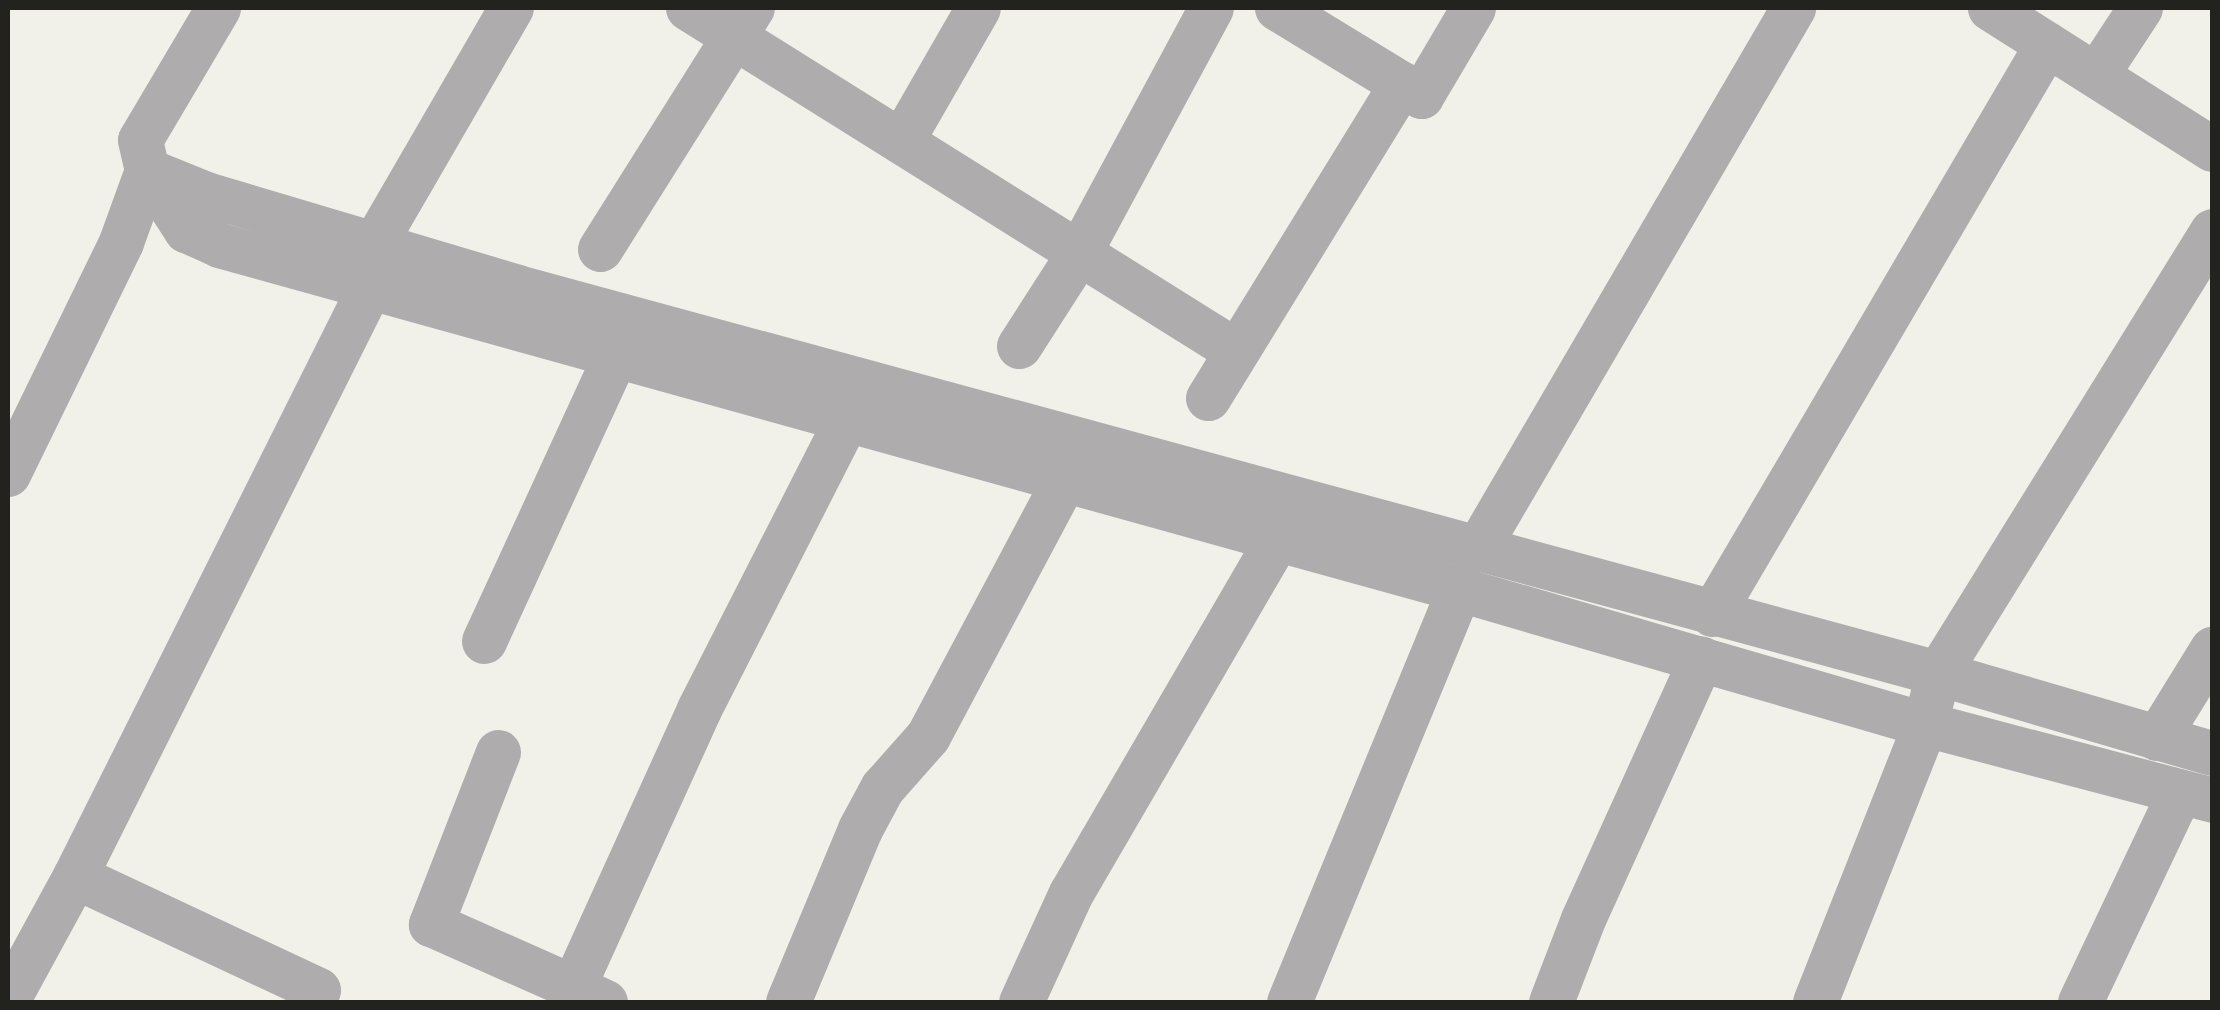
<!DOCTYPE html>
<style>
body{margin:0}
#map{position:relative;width:2220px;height:1010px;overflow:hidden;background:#f1f0e9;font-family:"IBM Plex Sans",sans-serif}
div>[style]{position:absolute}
.minor>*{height:45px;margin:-22.5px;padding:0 22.5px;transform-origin:22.5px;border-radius:22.5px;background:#afacae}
span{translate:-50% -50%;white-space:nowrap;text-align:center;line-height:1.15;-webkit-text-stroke:10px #f1f0e9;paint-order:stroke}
.frame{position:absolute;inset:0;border:10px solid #22221f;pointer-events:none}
</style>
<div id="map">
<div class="minor">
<i style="left:218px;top:8px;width:153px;rotate:120.6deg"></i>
<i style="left:140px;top:140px;width:31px;rotate:77deg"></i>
<i style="left:147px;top:170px;width:72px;rotate:57deg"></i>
<i style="left:186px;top:230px;width:36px;rotate:24deg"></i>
<i style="left:219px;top:245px;width:1287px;rotate:15.51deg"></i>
<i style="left:1459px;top:589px;width:485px;rotate:16.2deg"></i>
<i style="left:1925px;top:724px;width:297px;rotate:14.8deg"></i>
<i style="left:688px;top:8px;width:646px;rotate:32.04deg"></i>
<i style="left:1277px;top:8px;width:169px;rotate:31.4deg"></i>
<i style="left:1421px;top:96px;width:102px;rotate:-59.4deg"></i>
<i style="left:1990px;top:8px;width:263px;rotate:32.4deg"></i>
<i style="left:2096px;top:75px;width:80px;rotate:-56.7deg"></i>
<i style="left:902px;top:140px;width:152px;rotate:-60.1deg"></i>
<i style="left:147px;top:170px;width:64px;rotate:22.1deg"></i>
<i style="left:206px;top:194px;width:325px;rotate:16.6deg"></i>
<i style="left:517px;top:287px;width:1472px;rotate:15.2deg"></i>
<i style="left:1938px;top:673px;width:285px;rotate:16.3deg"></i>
<i style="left:374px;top:244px;width:273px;rotate:-59.9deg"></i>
<i style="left:600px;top:249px;width:285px;rotate:-57.8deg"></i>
<i style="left:1019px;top:346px;width:113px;rotate:-57.3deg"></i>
<i style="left:1080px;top:251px;width:276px;rotate:-61.7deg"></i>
<i style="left:1208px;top:398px;width:369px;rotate:-58.4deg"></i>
<i style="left:8px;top:474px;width:258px;rotate:-64deg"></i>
<i style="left:121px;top:242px;width:77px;rotate:-70.1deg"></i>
<i style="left:1477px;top:549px;width:627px;rotate:-59.71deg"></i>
<i style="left:1712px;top:614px;width:661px;rotate:-59.56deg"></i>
<i style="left:484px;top:641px;width:314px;rotate:-65.3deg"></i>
<i style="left:2157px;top:738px;width:105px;rotate:-58.3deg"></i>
<i style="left:498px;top:752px;width:185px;rotate:111.3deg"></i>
<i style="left:431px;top:924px;width:155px;rotate:23.9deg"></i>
<i style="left:75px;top:876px;width:268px;rotate:25.1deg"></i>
<i style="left:318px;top:990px;width:13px;rotate:117deg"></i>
<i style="left:8px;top:999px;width:140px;rotate:-61.4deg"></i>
<i style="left:75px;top:876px;width:657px;rotate:-63.43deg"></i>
<i style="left:605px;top:1002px;width:35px;rotate:-155deg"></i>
<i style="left:573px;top:987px;width:305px;rotate:-65.6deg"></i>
<i style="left:699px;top:709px;width:324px;rotate:-63deg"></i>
<i style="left:788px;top:1002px;width:187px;rotate:-67.4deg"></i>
<i style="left:860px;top:829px;width:47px;rotate:-61.8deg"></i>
<i style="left:882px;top:788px;width:69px;rotate:-48.5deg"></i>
<i style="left:928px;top:736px;width:290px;rotate:-62deg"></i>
<i style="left:1021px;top:1002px;width:120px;rotate:-65.4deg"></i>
<i style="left:1071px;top:893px;width:410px;rotate:-59.8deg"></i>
<i style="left:1289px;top:1002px;width:447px;rotate:-67.6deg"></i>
<i style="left:1551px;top:1002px;width:89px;rotate:-68.9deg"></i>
<i style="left:1583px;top:919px;width:286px;rotate:-65.6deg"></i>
<i style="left:1815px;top:1002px;width:299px;rotate:-68.4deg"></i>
<i style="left:1925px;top:724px;width:53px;rotate:-75.7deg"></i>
<i style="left:1938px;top:673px;width:520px;rotate:-58.2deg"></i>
<i style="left:2080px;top:1002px;width:233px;rotate:-64.6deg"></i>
</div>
<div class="frame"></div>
</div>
